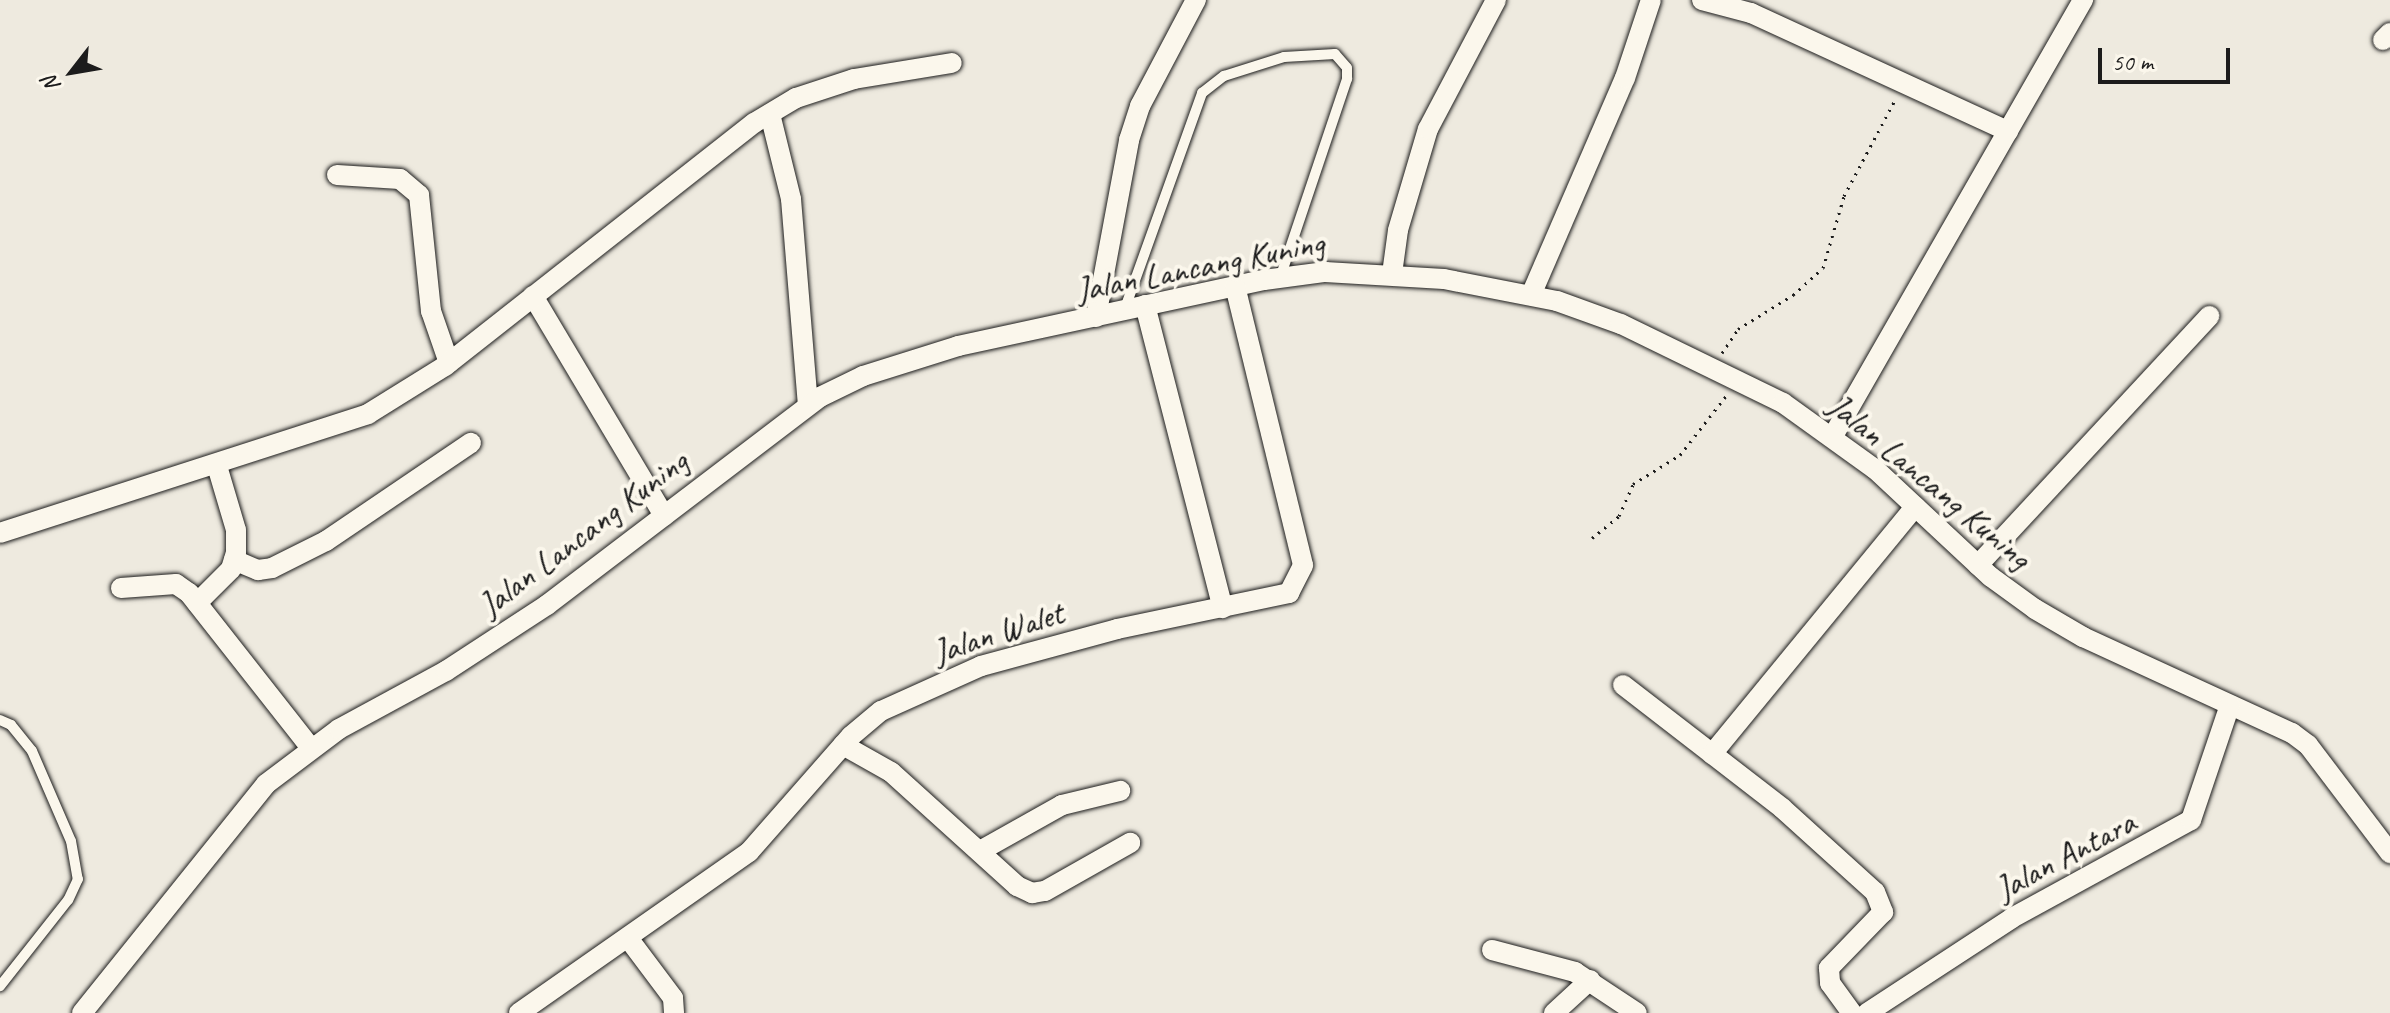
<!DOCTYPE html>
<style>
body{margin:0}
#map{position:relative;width:2390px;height:1013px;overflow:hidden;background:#eeeadf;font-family:Caveat,sans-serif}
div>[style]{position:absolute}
.path>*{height:3px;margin-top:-1.5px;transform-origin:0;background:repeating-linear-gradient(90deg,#1c1c1c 0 2px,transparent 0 8px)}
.roads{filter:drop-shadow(0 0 2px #1c1c1c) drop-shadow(0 0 2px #1c1c1c)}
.lane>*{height:10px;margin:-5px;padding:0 5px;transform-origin:5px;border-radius:5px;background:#fbf7ec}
.street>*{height:20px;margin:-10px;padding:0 10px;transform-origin:10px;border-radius:10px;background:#fbf7ec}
span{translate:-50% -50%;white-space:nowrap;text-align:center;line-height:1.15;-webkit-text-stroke:8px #fbf7ec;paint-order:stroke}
.street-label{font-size:34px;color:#1c1c1c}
.north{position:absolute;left:32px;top:32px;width:80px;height:80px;-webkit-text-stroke:6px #fbf7ec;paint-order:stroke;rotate:239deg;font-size:22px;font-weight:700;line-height:32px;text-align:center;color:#1c1c1c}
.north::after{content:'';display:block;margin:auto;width:28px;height:36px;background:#1c1c1c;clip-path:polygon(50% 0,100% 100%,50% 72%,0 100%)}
.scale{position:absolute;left:2098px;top:48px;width:132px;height:36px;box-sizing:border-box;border:4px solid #1c1c1c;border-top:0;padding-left:10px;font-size:24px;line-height:28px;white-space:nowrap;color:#1c1c1c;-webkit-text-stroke:6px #fbf7ec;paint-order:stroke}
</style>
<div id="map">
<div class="path">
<i style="left:1722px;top:353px;width:29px;rotate:-56deg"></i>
<i style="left:1738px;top:329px;width:65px;rotate:-31.7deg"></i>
<i style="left:1793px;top:295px;width:40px;rotate:-42deg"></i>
<i style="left:1823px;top:268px;width:75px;rotate:-73.7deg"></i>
<i style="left:1844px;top:196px;width:111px;rotate:-62deg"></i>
<i style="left:1592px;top:538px;width:35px;rotate:-39deg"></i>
<i style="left:1619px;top:516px;width:35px;rotate:-66deg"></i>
<i style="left:1633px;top:484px;width:55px;rotate:-31.7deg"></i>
<i style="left:1680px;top:455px;width:75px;rotate:-52.1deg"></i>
</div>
<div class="roads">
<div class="lane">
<i style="left:1124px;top:311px;width:232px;rotate:-70.3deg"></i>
<i style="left:1202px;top:93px;width:28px;rotate:-38deg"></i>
<i style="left:1224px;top:76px;width:63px;rotate:-17.6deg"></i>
<i style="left:1284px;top:57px;width:51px;rotate:-3.4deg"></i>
<i style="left:1335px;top:54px;width:18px;rotate:49deg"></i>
<i style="left:1347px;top:68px;width:11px;rotate:90deg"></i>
<i style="left:1347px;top:79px;width:210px;rotate:108.6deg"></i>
<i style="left:0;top:720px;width:12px;rotate:24deg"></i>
<i style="left:11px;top:725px;width:33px;rotate:51deg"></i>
<i style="left:32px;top:751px;width:98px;rotate:66.6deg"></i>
<i style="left:71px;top:841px;width:39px;rotate:80deg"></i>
<i style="left:78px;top:879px;width:23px;rotate:115deg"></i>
<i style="left:68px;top:900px;width:110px;rotate:128.3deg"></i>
</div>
<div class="street">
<i style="left:1702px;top:0;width:51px;rotate:14.9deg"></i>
<i style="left:1751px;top:13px;width:283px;rotate:24.7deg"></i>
<i style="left:2383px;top:40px;width:10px;rotate:-45deg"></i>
<i style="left:770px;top:114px;width:88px;rotate:76.1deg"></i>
<i style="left:791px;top:199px;width:206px;rotate:85.3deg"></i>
<i style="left:337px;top:175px;width:63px;rotate:3.6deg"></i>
<i style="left:400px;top:179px;width:25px;rotate:40deg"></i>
<i style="left:419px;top:195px;width:117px;rotate:84.1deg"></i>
<i style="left:431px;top:311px;width:55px;rotate:70.9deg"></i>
<i style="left:1392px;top:274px;width:44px;rotate:-82.2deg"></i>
<i style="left:1398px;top:230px;width:105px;rotate:-73.5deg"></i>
<i style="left:1428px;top:129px;width:146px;rotate:-62.2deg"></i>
<i style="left:1531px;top:295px;width:236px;rotate:-66.6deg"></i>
<i style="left:1625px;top:78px;width:82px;rotate:-71.6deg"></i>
<i style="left:533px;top:296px;width:256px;rotate:59.2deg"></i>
<i style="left:1145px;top:305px;width:313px;rotate:75.6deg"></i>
<i style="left:1096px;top:317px;width:180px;rotate:-79.4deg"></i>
<i style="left:1129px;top:140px;width:36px;rotate:-72deg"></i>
<i style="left:1140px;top:106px;width:120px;rotate:-62.2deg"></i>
<i style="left:1833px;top:436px;width:503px;rotate:-60.17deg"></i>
<i style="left:0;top:533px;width:387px;rotate:-17.9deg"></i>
<i style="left:368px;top:414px;width:91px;rotate:-31.9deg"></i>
<i style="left:445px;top:366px;width:393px;rotate:-38.2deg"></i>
<i style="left:754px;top:123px;width:49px;rotate:-30.8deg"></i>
<i style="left:796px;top:98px;width:61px;rotate:-18.1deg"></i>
<i style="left:854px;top:79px;width:99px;rotate:-9.3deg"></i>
<i style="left:234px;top:560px;width:26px;rotate:23deg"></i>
<i style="left:258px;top:570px;width:14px;rotate:-8deg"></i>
<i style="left:272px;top:568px;width:60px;rotate:-26.6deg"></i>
<i style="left:326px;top:541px;width:175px;rotate:-34.1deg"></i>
<i style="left:1978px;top:565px;width:340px;rotate:-47.1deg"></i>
<i style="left:121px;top:588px;width:55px;rotate:-4.2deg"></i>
<i style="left:176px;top:584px;width:16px;rotate:35deg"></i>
<i style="left:189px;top:593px;width:197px;rotate:51.8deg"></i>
<i style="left:197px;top:603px;width:48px;rotate:-45deg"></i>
<i style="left:231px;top:569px;width:17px;rotate:-73deg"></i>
<i style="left:236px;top:553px;width:23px;rotate:-90deg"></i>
<i style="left:236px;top:530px;width:67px;rotate:-106.5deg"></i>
<i style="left:1623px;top:685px;width:201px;rotate:37.7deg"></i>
<i style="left:1782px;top:808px;width:125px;rotate:42.1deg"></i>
<i style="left:1875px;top:892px;width:22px;rotate:68deg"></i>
<i style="left:1883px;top:912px;width:78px;rotate:134deg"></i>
<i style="left:1829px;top:968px;width:15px;rotate:86deg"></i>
<i style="left:1830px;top:983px;width:37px;rotate:54deg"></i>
<i style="left:843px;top:745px;width:55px;rotate:29.4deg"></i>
<i style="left:891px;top:772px;width:170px;rotate:42.1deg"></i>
<i style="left:1017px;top:886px;width:17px;rotate:25deg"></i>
<i style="left:1032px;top:893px;width:13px;rotate:-9deg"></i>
<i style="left:1045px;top:891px;width:98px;rotate:-29.5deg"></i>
<i style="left:1712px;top:754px;width:320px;rotate:-50.6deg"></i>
<i style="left:980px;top:851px;width:94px;rotate:-29.3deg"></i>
<i style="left:1062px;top:805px;width:60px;rotate:-13.6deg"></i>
<i style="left:628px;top:938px;width:75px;rotate:53.1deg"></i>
<i style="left:673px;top:998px;width:15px;rotate:86deg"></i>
<i style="left:1492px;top:950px;width:86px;rotate:14.8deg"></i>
<i style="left:1575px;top:972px;width:74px;rotate:33.5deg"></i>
<i style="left:82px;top:1013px;width:294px;rotate:-51.2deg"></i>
<i style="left:266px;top:784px;width:91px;rotate:-37deg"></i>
<i style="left:339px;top:729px;width:122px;rotate:-28.5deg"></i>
<i style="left:446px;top:671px;width:121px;rotate:-33.2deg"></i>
<i style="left:547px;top:605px;width:343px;rotate:-37.3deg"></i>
<i style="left:820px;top:397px;width:48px;rotate:-26deg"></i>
<i style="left:863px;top:376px;width:100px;rotate:-17.5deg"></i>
<i style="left:958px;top:346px;width:313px;rotate:-12.2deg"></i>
<i style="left:1264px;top:280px;width:62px;rotate:-7.5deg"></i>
<i style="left:1325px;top:272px;width:119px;rotate:3.4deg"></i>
<i style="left:1444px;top:279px;width:115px;rotate:11deg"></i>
<i style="left:1557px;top:301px;width:68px;rotate:19.8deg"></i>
<i style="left:1621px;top:324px;width:180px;rotate:26deg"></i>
<i style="left:1783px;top:403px;width:113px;rotate:35.7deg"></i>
<i style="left:1875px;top:469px;width:158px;rotate:43deg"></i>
<i style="left:1991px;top:577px;width:54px;rotate:36deg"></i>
<i style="left:2035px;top:609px;width:56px;rotate:30.3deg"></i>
<i style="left:2083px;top:637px;width:230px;rotate:24.7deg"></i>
<i style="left:2292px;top:733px;width:20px;rotate:37deg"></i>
<i style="left:2308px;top:745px;width:136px;rotate:52.8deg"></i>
<i style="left:519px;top:1013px;width:281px;rotate:-35deg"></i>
<i style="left:749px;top:852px;width:154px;rotate:-48.7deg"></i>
<i style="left:851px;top:736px;width:39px;rotate:-40deg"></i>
<i style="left:881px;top:711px;width:110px;rotate:-24.2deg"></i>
<i style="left:981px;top:666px;width:141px;rotate:-15.2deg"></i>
<i style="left:1117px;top:629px;width:176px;rotate:-11.8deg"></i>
<i style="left:1289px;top:593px;width:31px;rotate:-63deg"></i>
<i style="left:1303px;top:565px;width:287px;rotate:-103.7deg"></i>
<i style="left:1554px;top:1013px;width:49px;rotate:-42.5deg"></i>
<i style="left:1867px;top:1013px;width:173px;rotate:-33.2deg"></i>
<i style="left:2012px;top:918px;width:204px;rotate:-28.7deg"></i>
<i style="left:2191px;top:820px;width:121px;rotate:-71.3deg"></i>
</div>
</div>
<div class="street-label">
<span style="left:1200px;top:266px;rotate:-11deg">Jalan Lancang Kuning</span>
<span style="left:1930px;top:481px;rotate:40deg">Jalan Lancang Kuning</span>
<span style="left:583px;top:533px;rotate:-37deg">Jalan Lancang Kuning</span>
<span style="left:998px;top:632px;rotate:-18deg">Jalan Walet</span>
<span style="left:2065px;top:855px;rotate:-28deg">Jalan Antara</span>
</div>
<div class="north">N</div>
<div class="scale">50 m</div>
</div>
